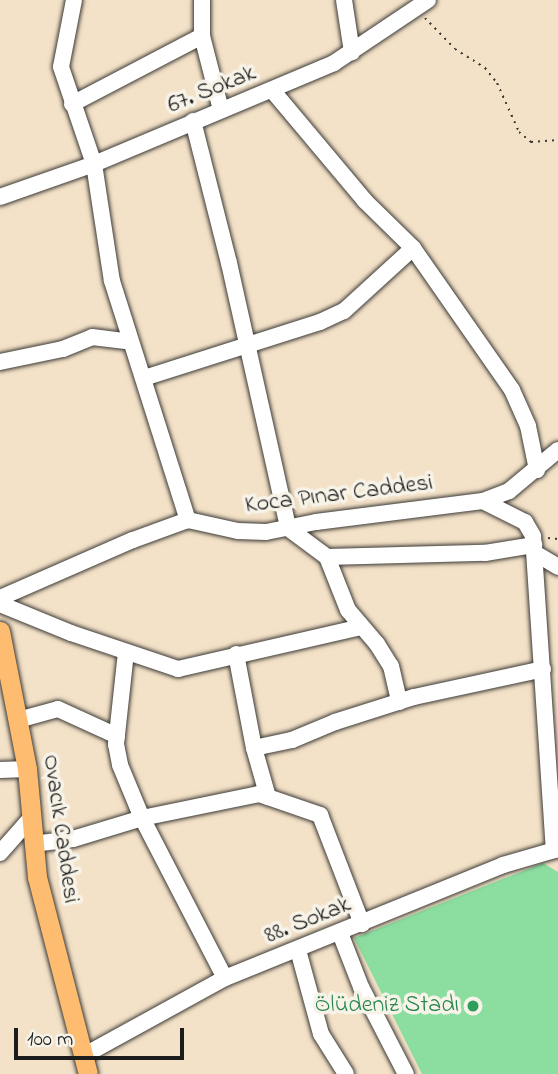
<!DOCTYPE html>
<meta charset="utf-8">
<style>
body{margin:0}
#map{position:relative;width:558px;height:1074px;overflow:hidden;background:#f4e2c8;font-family:"Indie Flower",sans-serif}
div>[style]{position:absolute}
.green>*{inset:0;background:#8bdea0}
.path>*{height:2px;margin-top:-1px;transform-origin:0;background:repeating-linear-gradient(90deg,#3c3a36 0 2px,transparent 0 7px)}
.roads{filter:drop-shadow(0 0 2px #3c3a36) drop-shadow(0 0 2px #3c3a36)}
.minor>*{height:16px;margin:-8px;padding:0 8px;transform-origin:8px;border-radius:8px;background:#fff}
.major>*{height:19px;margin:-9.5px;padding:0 9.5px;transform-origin:9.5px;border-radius:9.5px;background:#fdbc6f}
.dots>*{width:19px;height:19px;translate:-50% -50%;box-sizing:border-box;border:4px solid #f7f3e8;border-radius:50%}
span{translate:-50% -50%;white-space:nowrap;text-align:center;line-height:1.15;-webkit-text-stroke:7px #f7f3e8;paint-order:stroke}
.street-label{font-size:24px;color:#1c1c1c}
.leisure-label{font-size:24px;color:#27864d}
.right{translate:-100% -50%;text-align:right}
.scale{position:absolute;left:14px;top:1028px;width:170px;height:32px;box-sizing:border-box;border:4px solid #1c1c1c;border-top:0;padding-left:9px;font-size:21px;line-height:24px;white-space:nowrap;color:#1c1c1c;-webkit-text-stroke:5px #f7f3e8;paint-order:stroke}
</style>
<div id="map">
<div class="green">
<i style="clip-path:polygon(543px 863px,558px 872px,558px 1074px,422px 1074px,354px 938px)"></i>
</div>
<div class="path">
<i style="left:425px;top:18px;width:43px;rotate:45.9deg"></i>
<i style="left:455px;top:49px;width:36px;rotate:32deg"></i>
<i style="left:485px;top:68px;width:19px;rotate:51deg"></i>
<i style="left:497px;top:83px;width:54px;rotate:65.8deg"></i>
<i style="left:519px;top:132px;width:16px;rotate:40deg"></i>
<i style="left:531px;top:142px;width:27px;rotate:-4deg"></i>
<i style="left:548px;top:538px;width:10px;rotate:6deg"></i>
</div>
<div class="roads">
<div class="minor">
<i style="left:74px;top:0;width:68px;rotate:101deg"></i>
<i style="left:61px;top:67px;width:102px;rotate:71.2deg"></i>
<i style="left:94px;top:164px;width:118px;rotate:81.3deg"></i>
<i style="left:112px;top:281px;width:251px;rotate:72.4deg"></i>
<i style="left:202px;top:0;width:36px;rotate:90deg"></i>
<i style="left:202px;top:36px;width:76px;rotate:75.6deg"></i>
<i style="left:344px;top:0;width:53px;rotate:81.3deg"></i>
<i style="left:272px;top:90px;width:145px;rotate:50deg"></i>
<i style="left:365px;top:201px;width:67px;rotate:44.4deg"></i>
<i style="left:413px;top:248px;width:173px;rotate:55.1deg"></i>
<i style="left:512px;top:390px;width:39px;rotate:66deg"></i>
<i style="left:528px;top:426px;width:45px;rotate:78.4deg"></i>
<i style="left:72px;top:104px;width:147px;rotate:-27.6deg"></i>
<i style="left:193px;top:121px;width:146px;rotate:75.8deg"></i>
<i style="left:229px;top:263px;width:271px;rotate:77.4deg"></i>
<i style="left:288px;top:528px;width:49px;rotate:36.6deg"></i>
<i style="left:327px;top:557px;width:57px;rotate:68.4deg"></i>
<i style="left:348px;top:610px;width:45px;rotate:49.5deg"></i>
<i style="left:377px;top:644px;width:26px;rotate:58deg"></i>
<i style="left:391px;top:666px;width:37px;rotate:77deg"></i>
<i style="left:0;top:197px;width:100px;rotate:-19.3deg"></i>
<i style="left:94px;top:164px;width:260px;rotate:-22.8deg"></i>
<i style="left:334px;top:63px;width:113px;rotate:-33.8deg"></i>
<i style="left:0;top:362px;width:64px;rotate:-11.7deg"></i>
<i style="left:63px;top:349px;width:31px;rotate:-22deg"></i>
<i style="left:92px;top:337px;width:38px;rotate:7deg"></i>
<i style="left:144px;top:378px;width:185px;rotate:-17.7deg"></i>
<i style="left:320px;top:322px;width:26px;rotate:-25deg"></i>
<i style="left:344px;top:311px;width:93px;rotate:-42.4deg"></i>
<i style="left:483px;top:501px;width:47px;rotate:26.6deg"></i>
<i style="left:525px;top:522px;width:16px;rotate:60deg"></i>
<i style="left:533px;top:536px;width:315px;rotate:86.2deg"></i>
<i style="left:535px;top:553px;width:27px;rotate:31deg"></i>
<i style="left:327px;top:557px;width:158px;rotate:-1.5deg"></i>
<i style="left:485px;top:553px;width:50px;rotate:-9.3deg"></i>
<i style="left:0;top:598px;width:145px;rotate:-23.6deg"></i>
<i style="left:133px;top:540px;width:59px;rotate:-20deg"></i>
<i style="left:188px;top:520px;width:51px;rotate:12.4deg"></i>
<i style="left:238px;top:531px;width:28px;rotate:2deg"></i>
<i style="left:266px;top:532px;width:51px;rotate:-11.3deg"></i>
<i style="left:316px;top:522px;width:168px;rotate:-7.2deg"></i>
<i style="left:483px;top:501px;width:28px;rotate:-21deg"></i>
<i style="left:509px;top:491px;width:64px;rotate:-39.9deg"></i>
<i style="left:0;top:604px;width:77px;rotate:22.2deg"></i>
<i style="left:71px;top:633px;width:113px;rotate:18.6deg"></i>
<i style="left:178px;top:669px;width:188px;rotate:-12.9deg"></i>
<i style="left:126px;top:652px;width:93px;rotate:96.2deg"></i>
<i style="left:116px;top:744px;width:21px;rotate:79deg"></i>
<i style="left:120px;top:765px;width:57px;rotate:67.5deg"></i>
<i style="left:142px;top:818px;width:180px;rotate:62.6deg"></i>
<i style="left:236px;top:654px;width:96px;rotate:79.2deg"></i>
<i style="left:254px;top:748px;width:39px;rotate:-12deg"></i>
<i style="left:292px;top:740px;width:47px;rotate:-22.7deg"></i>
<i style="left:335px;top:722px;width:83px;rotate:-17.6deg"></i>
<i style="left:414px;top:697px;width:132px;rotate:-12.2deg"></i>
<i style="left:18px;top:720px;width:41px;rotate:-15.4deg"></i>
<i style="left:58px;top:709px;width:65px;rotate:24.6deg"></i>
<i style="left:254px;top:748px;width:51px;rotate:74.1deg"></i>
<i style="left:0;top:770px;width:27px;rotate:-2deg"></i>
<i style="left:33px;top:844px;width:40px;rotate:-7.1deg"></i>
<i style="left:73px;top:839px;width:72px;rotate:-16.9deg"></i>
<i style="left:142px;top:818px;width:119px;rotate:-11.6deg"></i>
<i style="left:259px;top:794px;width:65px;rotate:19deg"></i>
<i style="left:320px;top:815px;width:117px;rotate:68.9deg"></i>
<i style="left:0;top:853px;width:45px;rotate:-48.6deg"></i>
<i style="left:340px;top:933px;width:58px;rotate:68.7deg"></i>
<i style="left:361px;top:987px;width:98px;rotate:62.7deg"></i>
<i style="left:298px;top:950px;width:87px;rotate:74.7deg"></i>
<i style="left:321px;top:1034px;width:47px;rotate:58deg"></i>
<i style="left:83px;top:1056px;width:162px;rotate:-28.8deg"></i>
<i style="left:225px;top:978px;width:300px;rotate:-22.1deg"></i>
<i style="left:503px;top:865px;width:57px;rotate:-16.2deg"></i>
</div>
<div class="major">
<i style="left:0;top:631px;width:141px;rotate:78.9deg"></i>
<i style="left:27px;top:769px;width:108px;rotate:84.7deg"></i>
<i style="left:37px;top:877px;width:203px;rotate:75.5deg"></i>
</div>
</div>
<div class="dots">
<i style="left:473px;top:1006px;background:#2e9e5b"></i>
</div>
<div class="street-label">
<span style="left:212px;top:90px;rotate:-22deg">67. Sokak</span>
<span style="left:339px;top:495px;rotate:-7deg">Koca Pınar Caddesi</span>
<span style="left:60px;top:829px;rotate:82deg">Ovacık Caddesi</span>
<span style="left:308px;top:921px;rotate:-22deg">88. Sokak</span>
</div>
<div class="leisure-label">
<span class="right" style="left:459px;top:1006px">Ölüdeniz Stadı</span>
</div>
<div class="scale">100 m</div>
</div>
